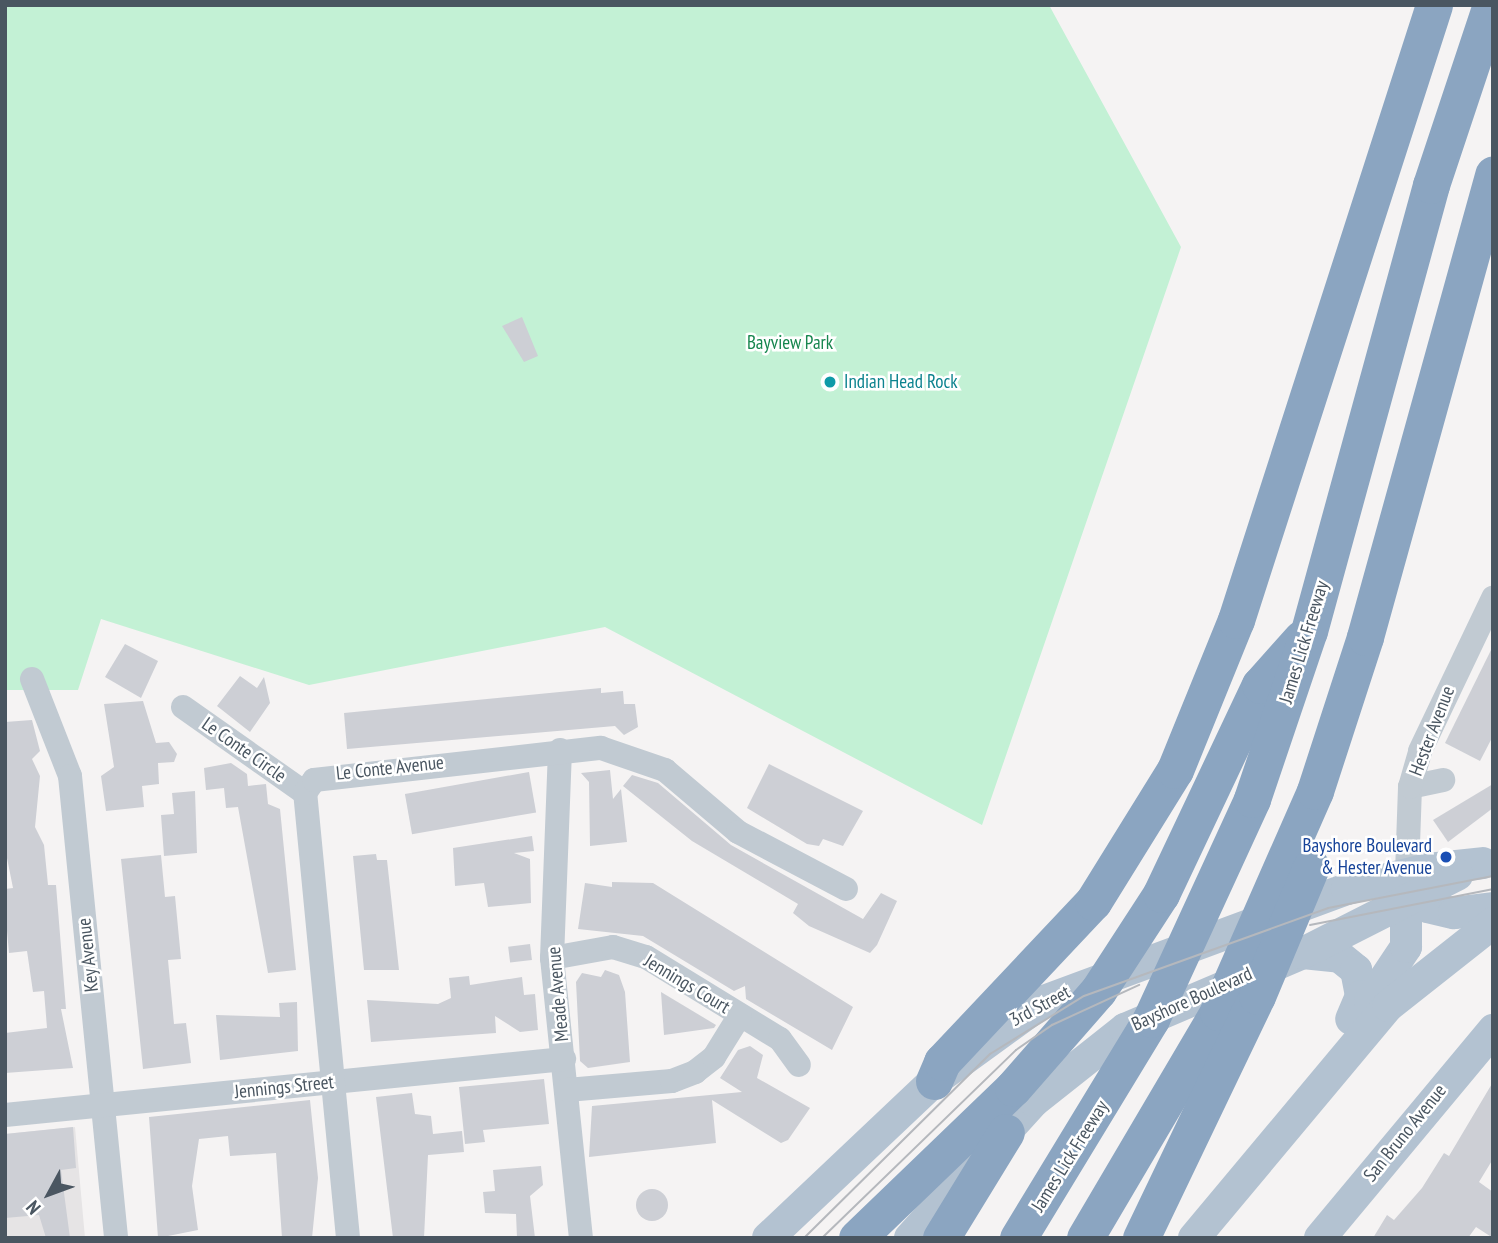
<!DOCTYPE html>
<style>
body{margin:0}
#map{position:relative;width:1498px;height:1243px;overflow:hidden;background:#f5f3f3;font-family:"PT Sans Narrow",sans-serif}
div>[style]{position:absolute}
.education>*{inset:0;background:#e6e4e5}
.green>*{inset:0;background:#c3f1d5}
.building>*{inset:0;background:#cdcfd5;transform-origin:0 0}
.round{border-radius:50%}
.minor>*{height:24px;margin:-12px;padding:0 12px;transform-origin:12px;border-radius:12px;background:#c1cad2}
.major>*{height:32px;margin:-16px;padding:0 16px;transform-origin:16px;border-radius:16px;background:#b3c2d1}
.highway>*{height:37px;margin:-18.5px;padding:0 18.5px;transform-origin:18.5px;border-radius:18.5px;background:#8ba5c1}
.tram>*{height:2px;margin:-1px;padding:0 1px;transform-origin:1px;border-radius:1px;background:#b5b8bd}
.dots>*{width:19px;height:19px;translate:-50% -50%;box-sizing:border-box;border:4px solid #fff;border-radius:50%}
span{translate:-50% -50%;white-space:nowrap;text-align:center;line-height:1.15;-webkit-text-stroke:5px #fff;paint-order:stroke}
.park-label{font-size:19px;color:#17864f}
.culture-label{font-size:19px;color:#0d838f}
.left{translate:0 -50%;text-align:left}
.street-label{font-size:19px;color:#4a5661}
.transit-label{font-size:19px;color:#164399}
.right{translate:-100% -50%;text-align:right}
.frame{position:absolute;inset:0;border:7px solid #4a5661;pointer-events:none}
.north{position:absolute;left:14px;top:1159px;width:70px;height:70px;-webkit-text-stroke:5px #fff;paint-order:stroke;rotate:229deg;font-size:19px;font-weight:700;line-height:28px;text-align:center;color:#4a5661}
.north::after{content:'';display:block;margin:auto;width:24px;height:32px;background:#4a5661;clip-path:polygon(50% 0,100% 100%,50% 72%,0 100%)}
</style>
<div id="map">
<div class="education">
<i style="clip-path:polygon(75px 1127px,85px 1238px,5px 1238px,5px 1134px)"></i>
</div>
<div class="green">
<i style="clip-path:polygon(5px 5px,1049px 5px,1181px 247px,982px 825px,605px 627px,309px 685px,101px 619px,78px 690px,5px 690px)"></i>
</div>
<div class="building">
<i style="clip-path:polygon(522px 317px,538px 356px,524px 362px,502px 326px)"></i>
<i style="clip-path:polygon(125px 644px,158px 661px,141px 698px,105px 677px)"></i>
<i style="clip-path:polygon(1493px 646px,1493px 736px,1480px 761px,1445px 743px)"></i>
<i style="clip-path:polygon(240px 676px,257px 688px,264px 677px,270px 703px,250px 732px,217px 706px)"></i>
<i style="clip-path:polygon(601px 688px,601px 693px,623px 691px,624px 704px,635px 704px,638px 727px,624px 735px,615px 726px,347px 749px,344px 713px)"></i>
<i style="clip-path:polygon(143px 701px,156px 743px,169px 742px,177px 754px,174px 762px,158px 763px,159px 784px,142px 786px,144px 807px,106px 811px,101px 776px,114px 767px,104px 704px)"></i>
<i style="clip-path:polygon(32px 720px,40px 751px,32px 759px,40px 776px,35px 827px,44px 845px,48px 885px,56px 885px,66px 1009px,61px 1009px,73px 1068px,5px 1073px,5px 1033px,47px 1028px,44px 991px,33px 992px,27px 951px,9px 953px,7px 931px,5px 889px,13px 888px,5px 848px,5px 722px)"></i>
<i style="clip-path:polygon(231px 763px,247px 774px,248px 786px,266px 784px,268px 804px,280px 809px,296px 970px,268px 973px,238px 807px,226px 808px,224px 788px,206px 790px,204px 768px)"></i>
<i style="clip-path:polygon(769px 764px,863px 811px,843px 846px,823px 839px,819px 846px,807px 844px,747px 808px)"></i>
<i style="clip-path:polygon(610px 770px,613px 799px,621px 789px,627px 842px,590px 846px,589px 782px,581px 773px)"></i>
<i style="left:529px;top:772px;width:41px;height:126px;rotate:80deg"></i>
<i style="clip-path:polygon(632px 775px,658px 783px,731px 845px,863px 919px,881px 893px,897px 901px,877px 945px,870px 953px,809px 926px,793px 913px,798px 904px,692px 841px,623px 786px)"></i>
<i style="clip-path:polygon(1493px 784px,1493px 808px,1448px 842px,1433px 820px)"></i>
<i style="clip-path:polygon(195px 791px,197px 853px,164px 856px,161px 815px,174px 814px,172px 793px)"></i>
<i style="clip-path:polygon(532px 836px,534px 851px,514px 853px,530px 859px,531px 903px,488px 907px,484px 883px,455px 886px,453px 848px)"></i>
<i style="clip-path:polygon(376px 854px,377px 860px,387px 860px,399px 970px,364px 970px,353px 856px)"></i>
<i style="clip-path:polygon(161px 855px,165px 897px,175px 896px,181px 959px,168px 960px,174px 1024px,186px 1023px,191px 1063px,143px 1069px,121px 859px)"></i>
<i style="clip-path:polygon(612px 882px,653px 883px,853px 1007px,832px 1050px,746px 999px,745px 986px,734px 991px,643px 936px,578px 929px,585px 883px,612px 887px)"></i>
<i style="left:530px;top:944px;width:16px;height:22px;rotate:83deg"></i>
<i style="clip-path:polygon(605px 970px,619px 975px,625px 992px,630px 1062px,588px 1068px,580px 1061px,576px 982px,582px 973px,601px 977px)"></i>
<i style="clip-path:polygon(469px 976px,470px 985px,522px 977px,524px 995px,535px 994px,538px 1030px,520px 1032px,495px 1016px,496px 1033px,371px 1042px,367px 1000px,438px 1004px,451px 998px,449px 978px)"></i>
<i style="clip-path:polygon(661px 992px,716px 1025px,714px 1028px,664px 1035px)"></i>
<i style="clip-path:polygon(297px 1002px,298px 1051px,220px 1060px,216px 1015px,280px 1017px,279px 1003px)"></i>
<i style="clip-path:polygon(750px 1046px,763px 1055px,757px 1078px,810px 1108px,788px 1140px,781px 1143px,712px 1100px,716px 1143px,589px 1157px,592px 1106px,742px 1092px,720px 1078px,738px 1050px)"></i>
<i style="clip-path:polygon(544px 1079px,549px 1124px,483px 1130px,485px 1142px,465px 1144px,459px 1087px)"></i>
<i style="clip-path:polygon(1493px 1082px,1493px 1159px,1479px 1182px,1493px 1192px,1493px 1238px,1476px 1227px,1468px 1238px,1373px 1238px,1387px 1215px,1394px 1220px,1422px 1188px,1444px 1153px,1449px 1156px)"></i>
<i style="clip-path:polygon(412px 1093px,415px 1114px,431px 1116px,433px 1134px,462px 1131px,464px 1152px,428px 1155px,424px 1238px,393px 1238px,376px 1097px)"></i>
<i style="clip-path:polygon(310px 1100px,318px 1178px,312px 1238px,282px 1238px,276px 1153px,230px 1156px,228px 1136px,199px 1139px,192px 1186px,198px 1230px,158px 1238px,149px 1117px)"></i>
<i style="clip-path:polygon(73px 1127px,76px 1168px,61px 1170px,70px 1238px,46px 1238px,39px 1215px,5px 1218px,5px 1134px)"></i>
<i style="clip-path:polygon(541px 1166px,543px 1185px,530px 1196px,535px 1238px,517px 1238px,516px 1214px,485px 1213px,483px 1192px,495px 1191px,493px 1170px)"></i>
<i class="round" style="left:636px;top:1189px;width:32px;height:32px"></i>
</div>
<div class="minor">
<i style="left:32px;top:679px;width:104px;rotate:68.6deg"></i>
<i style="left:70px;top:776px;width:464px;rotate:84.3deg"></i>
<i style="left:183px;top:707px;width:149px;rotate:35.2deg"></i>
<i style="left:560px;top:750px;width:208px;rotate:92.2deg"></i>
<i style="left:552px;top:958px;width:281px;rotate:84.1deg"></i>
<i style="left:1410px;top:787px;width:34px;rotate:-12deg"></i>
<i style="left:1407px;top:873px;width:86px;rotate:-88deg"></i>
<i style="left:1410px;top:787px;width:37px;rotate:-74deg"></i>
<i style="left:1420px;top:751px;width:170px;rotate:-64.5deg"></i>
<i style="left:552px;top:958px;width:62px;rotate:-10.2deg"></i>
<i style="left:613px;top:947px;width:34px;rotate:17deg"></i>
<i style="left:646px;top:957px;width:157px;rotate:31.5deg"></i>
<i style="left:780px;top:1039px;width:32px;rotate:54deg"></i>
<i style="left:567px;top:1090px;width:105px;rotate:-4.9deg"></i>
<i style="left:672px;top:1081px;width:25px;rotate:-21deg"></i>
<i style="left:695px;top:1072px;width:24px;rotate:-38deg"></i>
<i style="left:714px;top:1057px;width:49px;rotate:-58.2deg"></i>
<i style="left:5px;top:1115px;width:562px;rotate:-5.72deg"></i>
<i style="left:348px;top:1238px;width:447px;rotate:-95.5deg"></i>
<i style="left:305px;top:793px;width:16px;rotate:-55deg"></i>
<i style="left:314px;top:780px;width:289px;rotate:-6.4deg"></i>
<i style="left:601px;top:748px;width:68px;rotate:19deg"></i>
<i style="left:665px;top:770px;width:96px;rotate:40.3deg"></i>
<i style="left:738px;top:832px;width:122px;rotate:27.8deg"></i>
</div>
<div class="major">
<i style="left:1409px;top:879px;width:33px;rotate:57deg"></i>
<i style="left:1427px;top:907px;width:28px;rotate:13deg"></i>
<i style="left:1454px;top:913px;width:39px;rotate:-7deg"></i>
<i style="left:1303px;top:953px;width:37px;rotate:6deg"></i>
<i style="left:1340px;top:957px;width:21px;rotate:39deg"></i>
<i style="left:1356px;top:970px;width:26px;rotate:79deg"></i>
<i style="left:1361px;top:996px;width:25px;rotate:113deg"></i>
<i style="left:1370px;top:1001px;width:65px;rotate:-56.3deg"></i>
<i style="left:1406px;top:947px;width:65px;rotate:-90deg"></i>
<i style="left:768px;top:1238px;width:228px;rotate:-43.4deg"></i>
<i style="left:934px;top:1081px;width:136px;rotate:-36deg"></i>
<i style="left:1044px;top:1001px;width:323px;rotate:-20.3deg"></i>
<i style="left:1347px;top:889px;width:83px;rotate:-13.9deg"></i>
<i style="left:1428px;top:869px;width:55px;rotate:-6.2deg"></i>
<i style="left:910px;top:1238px;width:185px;rotate:-47.9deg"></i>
<i style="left:1034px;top:1101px;width:116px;rotate:-38.4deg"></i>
<i style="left:1125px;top:1029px;width:194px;rotate:-23.1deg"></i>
<i style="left:1303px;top:953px;width:173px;rotate:-26.9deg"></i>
<i style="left:1194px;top:1238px;width:302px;rotate:-50.1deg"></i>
<i style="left:1388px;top:1006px;width:134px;rotate:-38.3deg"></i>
<i style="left:1320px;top:1238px;width:271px;rotate:-50.2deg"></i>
</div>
<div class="highway">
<i style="left:934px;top:1081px;width:21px;rotate:-67deg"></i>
<i style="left:942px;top:1062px;width:220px;rotate:-46.7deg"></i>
<i style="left:1093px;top:902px;width:155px;rotate:-58.2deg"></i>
<i style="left:1175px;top:770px;width:162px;rotate:-67.9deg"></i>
<i style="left:1236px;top:620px;width:646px;rotate:-72.15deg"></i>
<i style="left:857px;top:1238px;width:216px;rotate:-43.9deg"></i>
<i style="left:1013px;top:1088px;width:129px;rotate:-48.8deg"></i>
<i style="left:1098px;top:991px;width:116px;rotate:-57deg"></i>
<i style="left:1161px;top:894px;width:231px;rotate:-64.7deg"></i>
<i style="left:1260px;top:685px;width:62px;rotate:-48.3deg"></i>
<i style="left:941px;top:1238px;width:124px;rotate:-58.5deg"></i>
<i style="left:1018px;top:1238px;width:256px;rotate:-58.7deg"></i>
<i style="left:1151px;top:1019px;width:242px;rotate:-65.3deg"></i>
<i style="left:1252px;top:799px;width:177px;rotate:-71.3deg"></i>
<i style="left:1309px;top:631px;width:462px;rotate:-74.7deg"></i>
<i style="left:1431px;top:185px;width:190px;rotate:-71.6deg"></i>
<i style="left:1085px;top:1238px;width:262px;rotate:-59.5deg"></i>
<i style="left:1218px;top:1012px;width:241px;rotate:-66.3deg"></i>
<i style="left:1315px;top:791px;width:162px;rotate:-72deg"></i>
<i style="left:1365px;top:637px;width:480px;rotate:-74.5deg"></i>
<i style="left:1141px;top:1238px;width:268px;rotate:-64.4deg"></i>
<i style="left:1257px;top:996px;width:140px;rotate:-67.3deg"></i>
</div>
<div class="tram">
<i style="left:1310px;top:925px;width:187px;rotate:-11.1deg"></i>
<i style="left:804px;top:1238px;width:262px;rotate:-44.7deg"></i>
<i style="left:990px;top:1054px;width:110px;rotate:-31.7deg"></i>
<i style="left:1084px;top:996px;width:259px;rotate:-19.8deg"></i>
<i style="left:1328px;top:908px;width:168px;rotate:-11deg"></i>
<i style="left:822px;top:1238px;width:270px;rotate:-44.1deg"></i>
<i style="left:1016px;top:1050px;width:44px;rotate:-34.8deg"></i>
<i style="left:1052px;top:1025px;width:96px;rotate:-24.7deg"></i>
</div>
<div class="dots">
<i style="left:830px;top:382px;background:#0f9aa8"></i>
<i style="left:1446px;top:857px;background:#1a4fb4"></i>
</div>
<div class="park-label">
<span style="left:790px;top:343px">Bayview Park</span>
</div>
<div class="culture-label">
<span class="left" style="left:844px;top:382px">Indian Head Rock</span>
</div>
<div class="street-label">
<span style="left:1304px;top:642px;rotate:-73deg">James Lick Freeway</span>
<span style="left:1432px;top:731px;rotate:-69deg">Hester Avenue</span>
<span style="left:244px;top:750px;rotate:35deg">Le Conte Circle</span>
<span style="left:390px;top:768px;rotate:-6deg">Le Conte Avenue</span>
<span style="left:88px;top:955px;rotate:-96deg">Key Avenue</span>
<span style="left:687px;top:984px;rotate:31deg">Jennings Court</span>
<span style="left:558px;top:994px;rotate:-95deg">Meade Avenue</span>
<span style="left:1192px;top:999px;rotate:-24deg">Bayshore Boulevard</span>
<span style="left:1040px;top:1006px;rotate:-28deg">3rd Street</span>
<span style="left:284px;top:1087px;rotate:-6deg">Jennings Street</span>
<span style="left:1405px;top:1133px;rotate:-51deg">San Bruno Avenue</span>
<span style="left:1070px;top:1156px;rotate:-58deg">James Lick Freeway</span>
</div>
<div class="transit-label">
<span class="right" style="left:1432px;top:857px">Bayshore Boulevard<br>&amp; Hester Avenue</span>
</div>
<div class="frame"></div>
<div class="north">N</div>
</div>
